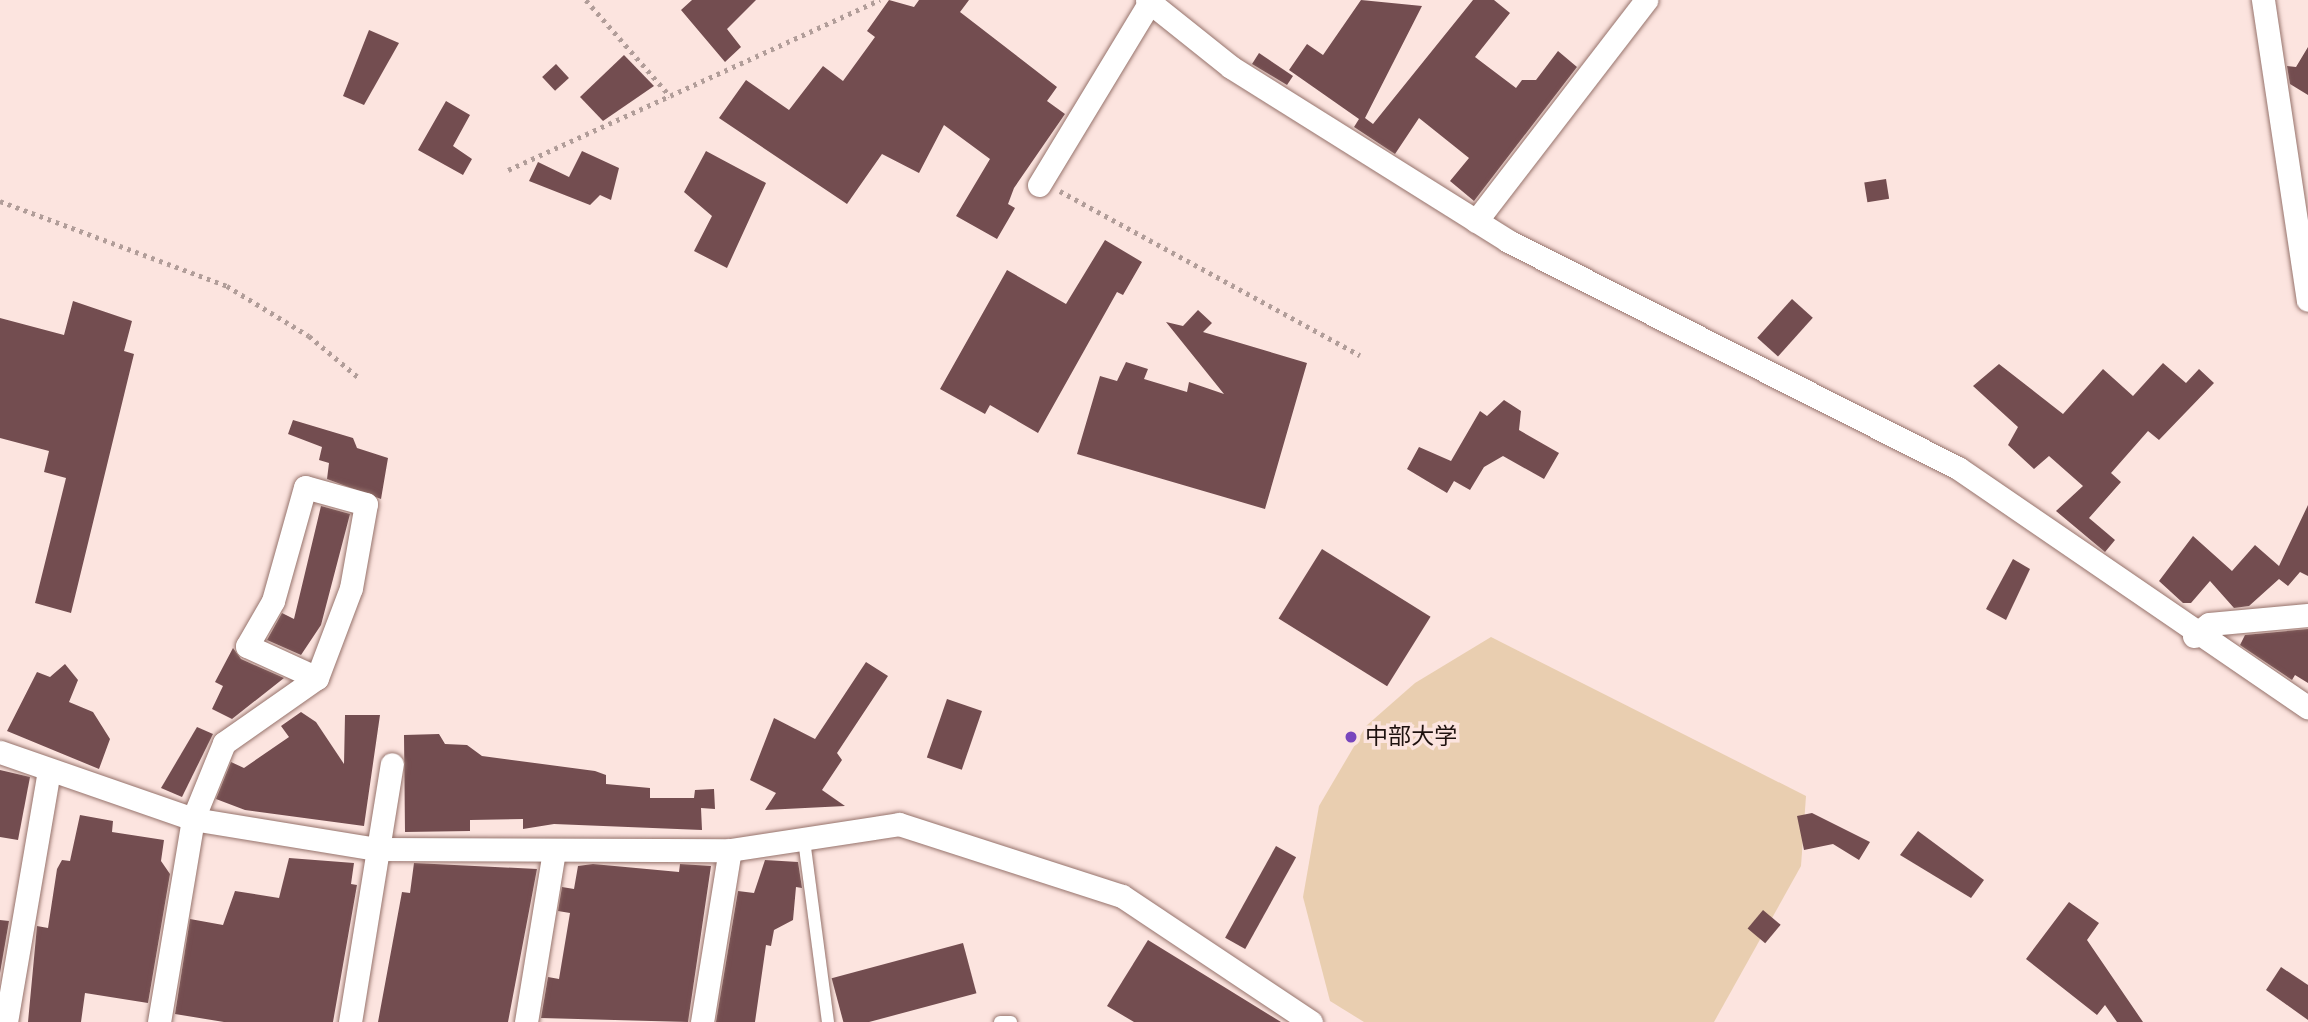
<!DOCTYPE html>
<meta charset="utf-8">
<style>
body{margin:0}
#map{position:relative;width:2308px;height:1022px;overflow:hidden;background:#fce4df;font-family:"Varela Round","Noto Sans JP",sans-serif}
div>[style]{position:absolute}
.green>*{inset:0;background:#e9ceb0}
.building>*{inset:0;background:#734d50;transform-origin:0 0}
.path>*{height:4.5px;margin-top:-2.25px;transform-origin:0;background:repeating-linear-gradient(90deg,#b19d99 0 3.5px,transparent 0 8.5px)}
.roads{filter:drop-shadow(0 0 2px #96736c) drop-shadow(0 0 2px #96736c)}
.lane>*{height:12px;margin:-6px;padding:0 6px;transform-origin:6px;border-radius:6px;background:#fff}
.street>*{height:23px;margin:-11.5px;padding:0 11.5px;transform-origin:11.5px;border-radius:11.5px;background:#fff}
.dots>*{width:19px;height:19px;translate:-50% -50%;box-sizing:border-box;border:4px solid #fce4df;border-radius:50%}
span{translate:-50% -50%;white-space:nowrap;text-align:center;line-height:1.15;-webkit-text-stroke:7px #fce4df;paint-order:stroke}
.poi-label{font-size:23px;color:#1f120f}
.left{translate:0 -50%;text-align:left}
</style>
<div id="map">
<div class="green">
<i style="clip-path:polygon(1491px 637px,1806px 796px,1801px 866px,1714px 1022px,1364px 1022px,1330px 1001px,1303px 897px,1319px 806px,1366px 726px,1415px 683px)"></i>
</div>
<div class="building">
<i style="clip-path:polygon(692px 0,756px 0,727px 29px,741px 47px,725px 62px,681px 10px)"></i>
<i style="clip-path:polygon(889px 0,914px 7px,919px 0,969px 0,960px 12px,1057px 87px,1047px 101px,1065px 114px,1014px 188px,1008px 204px,1015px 208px,997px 239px,956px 216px,990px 159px,944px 125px,919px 173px,882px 154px,847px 204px,719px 118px,746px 80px,789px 110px,823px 66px,843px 81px,875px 37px,867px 31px)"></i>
<i style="clip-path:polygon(1361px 0,1422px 6px,1365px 118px,1373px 124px,1473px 0,1494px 0,1510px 13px,1475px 57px,1516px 88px,1522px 80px,1536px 80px,1558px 51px,1577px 67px,1474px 201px,1450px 181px,1469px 158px,1419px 118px,1395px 154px,1354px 127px,1359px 119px,1289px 70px,1307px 44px,1323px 55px)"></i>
<i style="clip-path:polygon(369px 30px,399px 43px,364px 105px,343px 96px)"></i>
<i style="clip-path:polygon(2308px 47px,2308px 95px,2290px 84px,2287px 66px,2296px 67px)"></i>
<i style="clip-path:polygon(1259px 53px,1293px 76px,1287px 85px,1252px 64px)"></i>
<i style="clip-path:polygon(624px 55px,654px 86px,603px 121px,580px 97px)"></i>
<i style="left:556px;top:64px;width:19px;height:19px;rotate:47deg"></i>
<i style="clip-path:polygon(446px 101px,470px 115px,453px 146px,472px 159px,463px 175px,418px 150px)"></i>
<i style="clip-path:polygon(582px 151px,619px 168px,611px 200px,600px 195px,590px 205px,529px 181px,538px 162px,569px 177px)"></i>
<i style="clip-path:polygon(706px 151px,766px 183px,727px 268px,694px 251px,712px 216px,684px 192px)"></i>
<i style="left:1886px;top:179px;width:20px;height:22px;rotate:81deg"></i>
<i style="clip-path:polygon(1105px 240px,1142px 262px,1123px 295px,1117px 292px,1038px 433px,990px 405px,985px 414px,940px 389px,1007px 270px,1066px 304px)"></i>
<i style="left:1792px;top:299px;width:28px;height:52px;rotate:42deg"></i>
<i style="clip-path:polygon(73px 301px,132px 321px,124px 351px,134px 354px,71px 613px,35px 603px,66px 478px,44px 472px,49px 451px,0 438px,0 318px,64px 335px)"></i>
<i style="clip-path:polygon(1198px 310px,1212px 323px,1203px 332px,1307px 363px,1265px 509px,1077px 454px,1100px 376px,1117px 381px,1126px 362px,1148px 369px,1144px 379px,1187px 392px,1189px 382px,1224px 394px,1166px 322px,1183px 326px)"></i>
<i style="clip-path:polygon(2163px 363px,2186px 383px,2199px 369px,2214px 383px,2159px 440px,2148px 431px,2111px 473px,2121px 482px,2089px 518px,2115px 540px,2105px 552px,2056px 511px,2083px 486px,2049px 456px,2034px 469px,2008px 445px,2018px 427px,1973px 386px,1999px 364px,2063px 414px,2103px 369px,2133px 396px)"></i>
<i style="clip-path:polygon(1504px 400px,1521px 411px,1519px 430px,1559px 453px,1544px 479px,1503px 456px,1484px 467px,1470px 490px,1454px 481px,1447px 493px,1407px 469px,1419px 447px,1451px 461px,1480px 411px,1487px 416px)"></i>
<i style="clip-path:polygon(293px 420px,353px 438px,357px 448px,388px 458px,381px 499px,327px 479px,329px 463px,319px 460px,322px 447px,288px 434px)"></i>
<i style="clip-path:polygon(2308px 505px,2308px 576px,2300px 572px,2288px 586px,2279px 579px,2249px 606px,2234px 608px,2210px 581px,2191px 603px,2183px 603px,2159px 581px,2193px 536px,2232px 571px,2255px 545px,2279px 566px)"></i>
<i style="clip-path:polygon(321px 506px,350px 514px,321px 625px,301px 655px,267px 640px,282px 613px,294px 619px)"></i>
<i style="left:1322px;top:549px;width:128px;height:82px;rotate:32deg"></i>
<i style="clip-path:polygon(2013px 559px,2030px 569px,2006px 620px,1986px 609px)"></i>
<i style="clip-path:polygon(2308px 629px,2308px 683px,2295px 675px,2292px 680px,2240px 645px,2245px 635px)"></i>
<i style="clip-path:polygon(233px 648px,241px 659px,284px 678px,232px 719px,212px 709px,223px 686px,215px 682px)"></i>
<i style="clip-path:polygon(866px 662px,888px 676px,837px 753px,842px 760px,822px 790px,845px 806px,765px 810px,776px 793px,750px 780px,774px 718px,815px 739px)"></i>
<i style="clip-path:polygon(65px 664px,78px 680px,69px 702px,93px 712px,110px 739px,99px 769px,7px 731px,37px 672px,50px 677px)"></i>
<i style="left:947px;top:699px;width:37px;height:62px;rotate:19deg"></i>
<i style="clip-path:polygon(301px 712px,316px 722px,344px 764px,345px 715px,380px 715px,364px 826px,245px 810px,216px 799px,231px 762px,244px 768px,289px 737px,281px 726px)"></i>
<i style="clip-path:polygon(197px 727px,213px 734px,182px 797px,161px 788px)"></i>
<i style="clip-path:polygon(439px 734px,445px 744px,467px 745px,482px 756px,595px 771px,606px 775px,606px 784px,650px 788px,650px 798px,694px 798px,695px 790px,714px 789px,715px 809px,701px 808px,702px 830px,554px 824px,523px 829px,523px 819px,470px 820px,470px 831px,405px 832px,404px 735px)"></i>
<i style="clip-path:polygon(0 770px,30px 777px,18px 840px,0 837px)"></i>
<i style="clip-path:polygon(1812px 813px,1870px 842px,1859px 860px,1833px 844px,1804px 850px,1797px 816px)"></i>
<i style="clip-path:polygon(80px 815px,113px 821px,112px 832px,164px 840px,161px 861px,170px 874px,148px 1003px,85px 993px,81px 1022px,28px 1022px,37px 926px,48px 928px,57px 869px,62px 860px,70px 861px)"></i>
<i style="clip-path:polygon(1918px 831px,1984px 880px,1971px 898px,1900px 855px)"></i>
<i style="left:1276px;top:846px;width:23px;height:105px;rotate:29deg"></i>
<i style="clip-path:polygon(289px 858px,354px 863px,351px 884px,357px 885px,333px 1022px,224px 1022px,175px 1014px,190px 919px,223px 925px,235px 891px,279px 898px)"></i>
<i style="clip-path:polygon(765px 860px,798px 862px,802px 888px,796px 887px,793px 920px,774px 930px,771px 946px,766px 945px,755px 1022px,716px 1022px,738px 891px,754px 893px)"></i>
<i style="clip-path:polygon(414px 863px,537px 869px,508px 1022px,378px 1022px,402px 892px,410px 893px)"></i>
<i style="clip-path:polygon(593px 864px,679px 872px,680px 864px,711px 866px,688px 1022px,541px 1018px,548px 977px,559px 979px,570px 913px,558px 911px,562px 887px,574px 889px,578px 866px)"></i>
<i style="clip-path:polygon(2069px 902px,2099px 923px,2087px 940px,2143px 1022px,2117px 1022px,2105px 1005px,2097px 1015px,2026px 959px)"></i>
<i style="left:1763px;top:910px;width:23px;height:24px;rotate:40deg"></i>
<i style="clip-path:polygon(0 920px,9px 921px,0 973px)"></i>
<i style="clip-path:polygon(1148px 940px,1281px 1022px,1134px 1022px,1107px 1006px)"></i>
<i style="left:963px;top:943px;width:52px;height:136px;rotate:75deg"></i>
<i style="clip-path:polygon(2281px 967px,2308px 985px,2308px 1020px,2266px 990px)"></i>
</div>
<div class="path">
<i style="left:586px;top:0;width:128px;rotate:48.8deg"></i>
<i style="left:508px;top:170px;width:409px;rotate:-24.6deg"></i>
<i style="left:1060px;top:191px;width:342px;rotate:28.7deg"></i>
<i style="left:0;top:201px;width:242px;rotate:20.5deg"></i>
<i style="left:227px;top:286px;width:96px;rotate:31.4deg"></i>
<i style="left:309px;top:336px;width:64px;rotate:39.9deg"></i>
</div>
<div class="roads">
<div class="lane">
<i style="left:804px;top:840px;width:184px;rotate:82.5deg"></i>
<i style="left:1000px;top:1022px;width:11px"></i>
</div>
<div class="street">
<i style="left:1147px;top:0;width:107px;rotate:38.6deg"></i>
<i style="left:1231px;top:67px;width:327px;rotate:32.1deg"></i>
<i style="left:1508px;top:241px;width:504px;rotate:26.77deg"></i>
<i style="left:1958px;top:468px;width:424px;rotate:34.4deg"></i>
<i style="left:2263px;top:0;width:303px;rotate:81.5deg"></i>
<i style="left:1039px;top:185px;width:214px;rotate:-58.8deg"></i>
<i style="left:1476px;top:221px;width:279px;rotate:-52.4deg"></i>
<i style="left:2194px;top:636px;width:19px;rotate:-39deg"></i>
<i style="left:2209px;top:624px;width:99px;rotate:-5.2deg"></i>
<i style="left:0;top:752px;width:204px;rotate:19.1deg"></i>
<i style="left:193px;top:819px;width:186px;rotate:9.3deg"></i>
<i style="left:377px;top:849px;width:353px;rotate:0.2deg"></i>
<i style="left:730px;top:850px;width:171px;rotate:-8.7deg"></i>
<i style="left:899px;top:824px;width:234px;rotate:17.9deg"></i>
<i style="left:1122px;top:896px;width:227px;rotate:33.7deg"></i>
<i style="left:6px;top:1022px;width:255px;rotate:-80.3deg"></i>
<i style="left:159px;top:1022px;width:206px;rotate:-80.5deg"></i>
<i style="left:193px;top:819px;width:82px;rotate:-67.8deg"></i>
<i style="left:224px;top:743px;width:113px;rotate:-35deg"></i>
<i style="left:317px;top:678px;width:96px;rotate:-69.3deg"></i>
<i style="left:351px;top:588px;width:85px;rotate:-79.9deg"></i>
<i style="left:366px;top:504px;width:63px;rotate:-164.4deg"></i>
<i style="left:305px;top:487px;width:118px;rotate:105.7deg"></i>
<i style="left:273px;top:601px;width:52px;rotate:120deg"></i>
<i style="left:247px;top:646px;width:77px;rotate:24.6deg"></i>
<i style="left:350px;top:1022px;width:261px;rotate:-80.8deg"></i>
<i style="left:526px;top:1022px;width:173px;rotate:-80.7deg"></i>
<i style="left:702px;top:1022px;width:174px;rotate:-80.8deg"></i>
</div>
</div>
<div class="dots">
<i style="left:1351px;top:737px;background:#7846bd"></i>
</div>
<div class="poi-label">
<span class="left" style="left:1365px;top:737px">中部大学</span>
</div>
</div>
